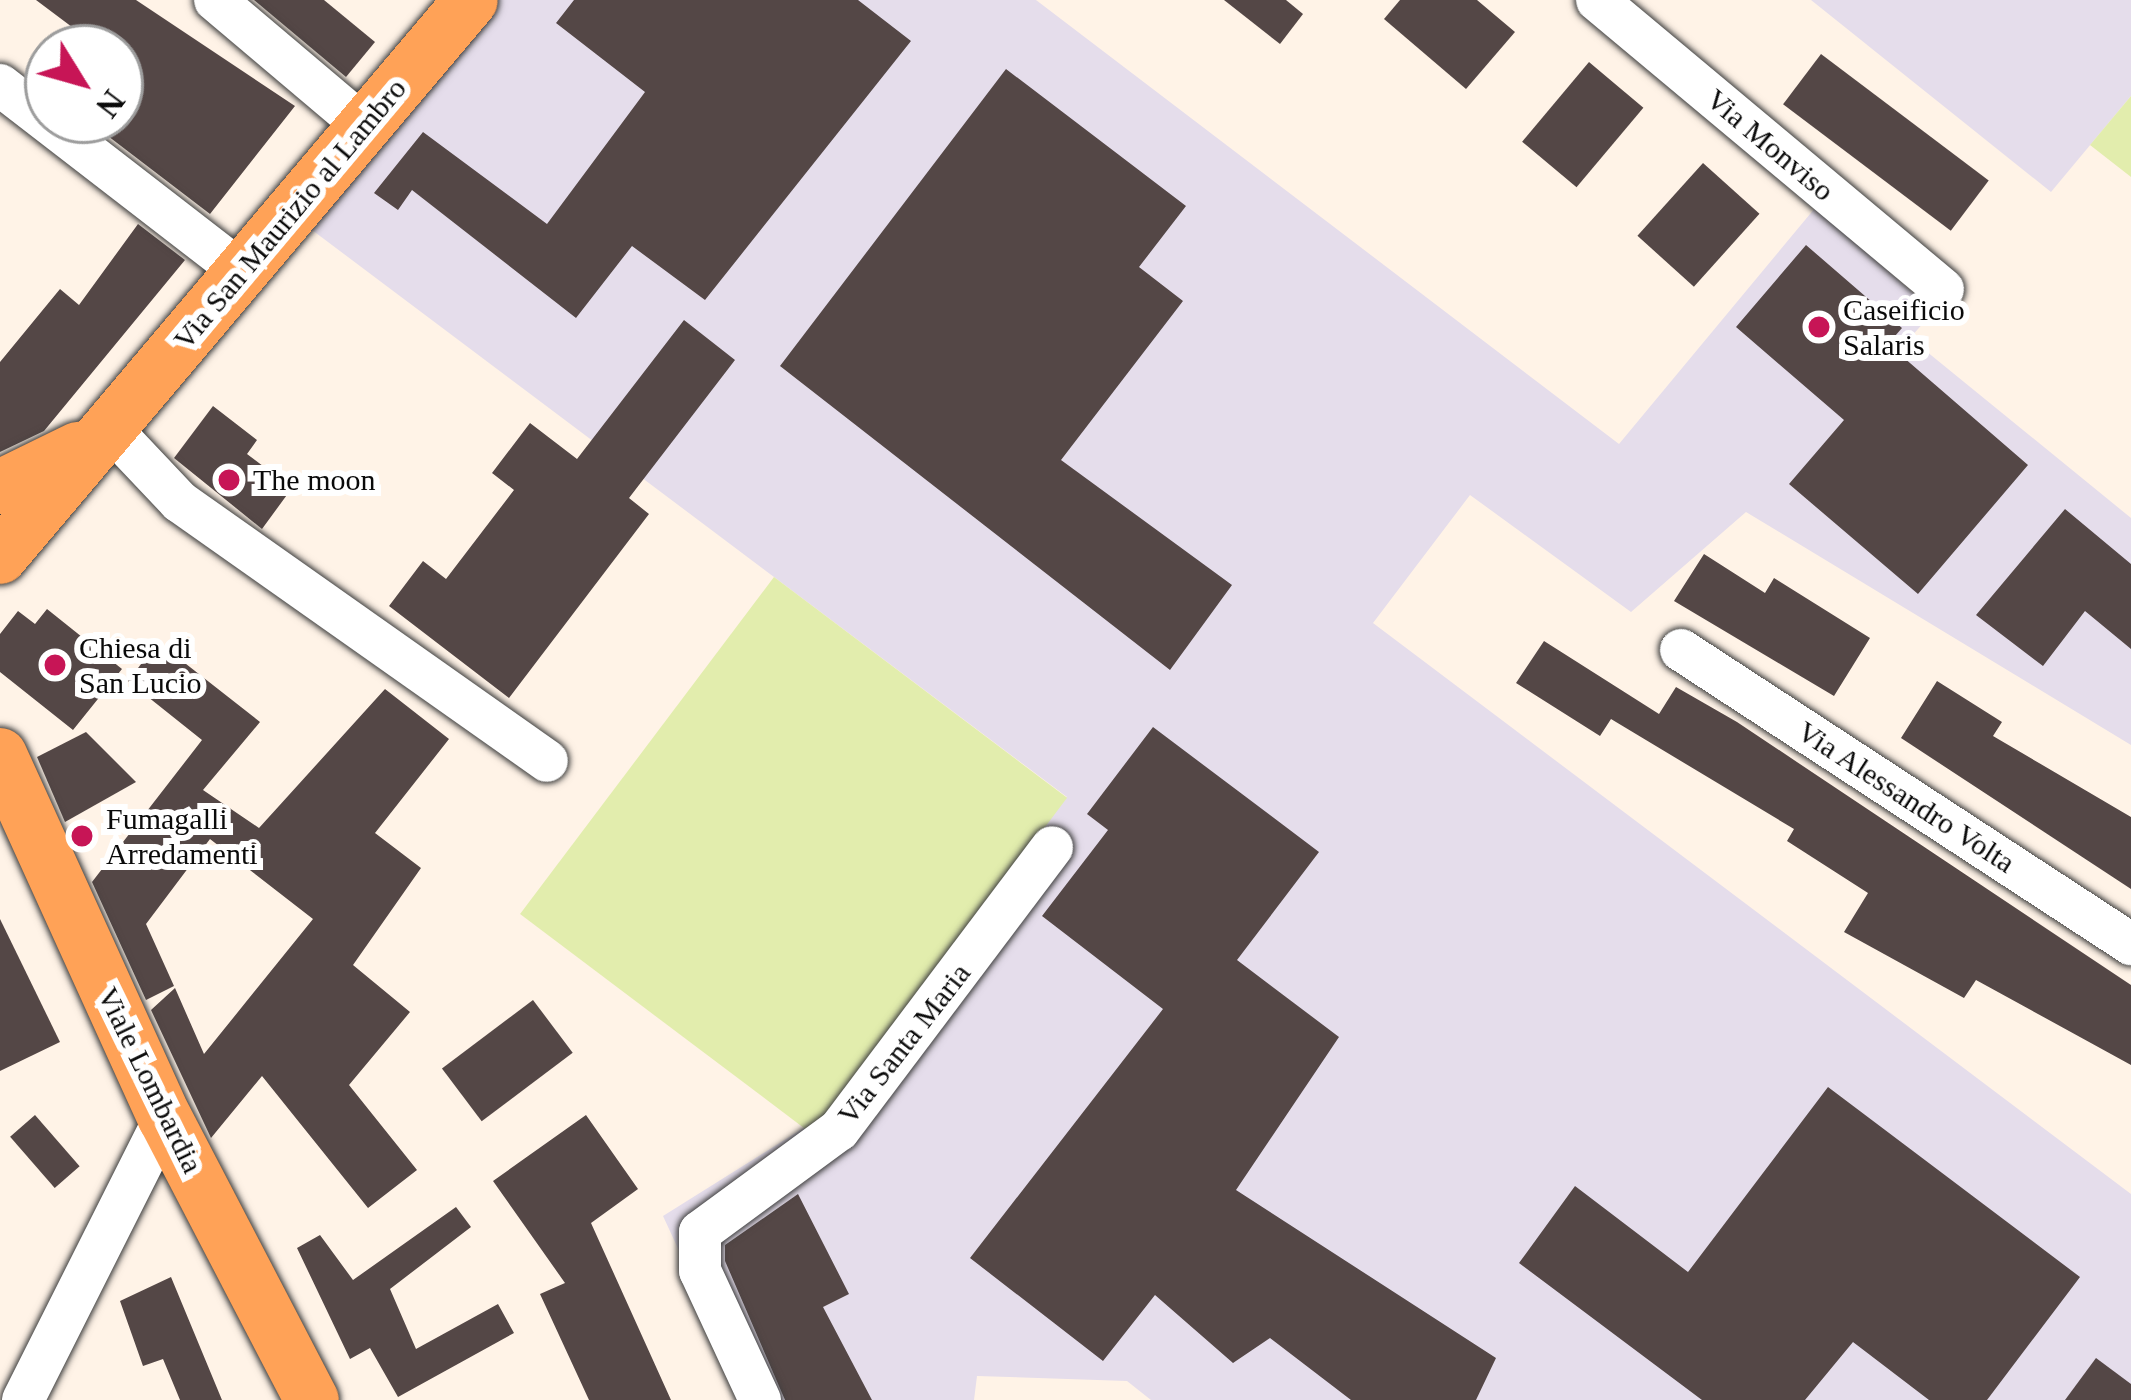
<!DOCTYPE html>
<style>
body{margin:0}
#map{position:relative;width:2131px;height:1400px;overflow:hidden;background:#fff3e7;font-family:"Times New Roman",serif}
div>[style]{position:absolute}
.industrial>*{inset:0;background:#e5ddeb}
.green>*{inset:0;background:#e2edad;transform-origin:0 0}
.building>*{inset:0;background:#544746;transform-origin:0 0}
.roads{filter:drop-shadow(0 0 3px #3d3d3d) drop-shadow(0 0 3px #3d3d3d)}
.minor>*{height:42px;margin:-21px;padding:0 21px;transform-origin:21px;border-radius:21px;background:#fff}
.major>*{height:54px;margin:-27px;padding:0 27px;transform-origin:27px;border-radius:27px;background:#ffa257}
.dots>*{width:33px;height:33px;translate:-50% -50%;box-sizing:border-box;border:6px solid #fff;border-radius:50%}
span{translate:-50% -50%;white-space:nowrap;text-align:center;line-height:1.15;-webkit-text-stroke:12px #fff;paint-order:stroke}
.street-label{font-size:30px;color:#0a0a0a}
.poi-label{font-size:30px;color:#0a0a0a}
.left{translate:0 -50%;text-align:left}
.north{position:absolute;left:24px;top:24px;width:120px;height:120px;box-sizing:border-box;background:#fff;border:3px solid #9d9d9d;border-radius:50%;rotate:127deg;font-size:33px;font-weight:700;line-height:48px;text-align:center;color:#0a0a0a}
.north::after{content:'';display:block;margin:auto;width:42px;height:54px;background:#c71556;clip-path:polygon(50% 0,100% 100%,50% 72%,0 100%)}
</style>
<div id="map">
<div class="industrial">
<i style="clip-path:polygon(496px 0,1036px 0,1619px 444px,1815px 208px,1934px 311px,1910px 338px,2131px 518px,2131px 745px,1746px 512px,1631px 612px,1470px 495px,1373px 623px,2131px 1194px,2131px 1400px,1151px 1400px,1127px 1381px,977px 1376px,974px 1400px,748px 1400px,663px 1216px,821px 1117px,1067px 797px,312px 230px)"></i>
<i style="clip-path:polygon(1811px 0,2131px 0,2131px 96px,2051px 192px)"></i>
</div>
<div class="green">
<i style="clip-path:polygon(2131px 96px,2131px 177px,2090px 145px)"></i>
<i style="left:774px;top:577px;width:367px;height:422px;rotate:37deg"></i>
</div>
<div class="building">
<i style="clip-path:polygon(36px 0,136px 0,295px 106px,210px 214px,87px 120px,120px 120px,120px 48px,100px 48px)"></i>
<i style="clip-path:polygon(254px 0,324px 0,375px 42px,346px 77px)"></i>
<i style="clip-path:polygon(574px 0,858px 0,911px 41px,705px 300px,632px 246px,576px 318px,412px 190px,398px 210px,374px 193px,423px 132px,547px 224px,645px 92px,556px 23px)"></i>
<i style="clip-path:polygon(1224px 0,1286px 0,1303px 14px,1280px 44px)"></i>
<i style="clip-path:polygon(1400px 0,1477px 0,1515px 32px,1466px 89px,1384px 19px)"></i>
<i style="left:1821px;top:54px;width:210px;height:63px;rotate:37deg"></i>
<i style="left:1589px;top:62px;width:71px;height:104px;rotate:40deg"></i>
<i style="clip-path:polygon(1006px 69px,1186px 206px,1139px 267px,1183px 301px,1061px 460px,1232px 585px,1170px 670px,780px 366px)"></i>
<i style="left:1703px;top:163px;width:76px;height:98px;rotate:42deg"></i>
<i style="clip-path:polygon(138px 224px,185px 260px,44px 431px,0 452px,0 362px,60px 289px,79px 305px)"></i>
<i style="clip-path:polygon(1806px 245px,1902px 328px,1888px 344px,2028px 465px,1918px 594px,1789px 484px,1844px 420px,1736px 327px)"></i>
<i style="clip-path:polygon(684px 320px,735px 360px,629px 498px,649px 514px,509px 698px,389px 606px,423px 561px,446px 579px,514px 490px,492px 473px,530px 423px,577px 459px)"></i>
<i style="clip-path:polygon(213px 406px,257px 440px,247px 454px,292px 488px,262px 529px,174px 458px)"></i>
<i style="clip-path:polygon(2065px 509px,2131px 564px,2131px 649px,2085px 611px,2043px 666px,1976px 615px)"></i>
<i style="clip-path:polygon(1704px 554px,1765px 593px,1774px 578px,1870px 638px,1834px 696px,1674px 601px)"></i>
<i style="clip-path:polygon(47px 609px,122px 669px,73px 730px,0 672px,0 634px,18px 611px,35px 624px)"></i>
<i style="clip-path:polygon(1544px 641px,1659px 714px,1676px 687px,1737px 722px,2131px 985px,2131px 1065px,1976px 980px,1964px 998px,1844px 932px,1868px 893px,1787px 841px,1794px 829px,1611px 719px,1600px 736px,1516px 683px)"></i>
<i style="clip-path:polygon(158px 642px,260px 722px,203px 790px,259px 828px,385px 689px,449px 739px,375px 833px,421px 868px,353px 965px,410px 1012px,349px 1085px,417px 1170px,368px 1208px,262px 1076px,211px 1138px,151px 1010px,175px 988px,204px 1054px,313px 919px,210px 839px,146px 924px,174px 986px,146px 1000px,92px 882px,202px 740px,128px 681px)"></i>
<i style="clip-path:polygon(1937px 681px,2002px 722px,1993px 736px,2131px 817px,2131px 889px,1901px 738px)"></i>
<i style="clip-path:polygon(1153px 727px,1319px 852px,1237px 960px,1339px 1037px,1236px 1190px,1496px 1358px,1476px 1400px,1351px 1400px,1270px 1338px,1233px 1363px,1155px 1295px,1103px 1361px,970px 1258px,1163px 1009px,1042px 916px,1108px 830px,1087px 814px)"></i>
<i style="clip-path:polygon(86px 732px,136px 782px,65px 822px,37px 757px)"></i>
<i style="clip-path:polygon(0 919px,60px 1042px,0 1071px)"></i>
<i style="left:533px;top:1000px;width:66px;height:114px;rotate:53deg"></i>
<i style="clip-path:polygon(1828px 1087px,2080px 1277px,1987px 1400px,1929px 1400px,1853px 1342px,1805px 1400px,1702px 1400px,1519px 1263px,1575px 1186px,1688px 1272px)"></i>
<i style="left:35px;top:1115px;width:68px;height:33px;rotate:49deg"></i>
<i style="clip-path:polygon(586px 1115px,638px 1189px,591px 1223px,671px 1400px,589px 1400px,540px 1294px,565px 1283px,493px 1181px)"></i>
<i style="clip-path:polygon(798px 1194px,849px 1294px,823px 1307px,872px 1400px,785px 1400px,725px 1261px,725px 1245px)"></i>
<i style="clip-path:polygon(456px 1207px,471px 1227px,390px 1289px,416px 1349px,498px 1304px,514px 1333px,398px 1397px,370px 1348px,350px 1359px,297px 1248px,320px 1235px,353px 1280px)"></i>
<i style="clip-path:polygon(171px 1277px,222px 1400px,180px 1400px,163px 1359px,143px 1366px,120px 1301px)"></i>
<i style="clip-path:polygon(2096px 1358px,2131px 1384px,2131px 1400px,2065px 1400px)"></i>
</div>
<div class="roads">
<div class="minor">
<i style="left:215px;top:0;width:195px;rotate:40.2deg"></i>
<i style="left:1597px;top:0;width:451px;rotate:39.9deg"></i>
<i style="left:0;top:85px;width:304px;rotate:37.7deg"></i>
<i style="left:109px;top:427px;width:103px;rotate:46.6deg"></i>
<i style="left:180px;top:502px;width:449px;rotate:35.2deg"></i>
<i style="left:1681px;top:650px;width:538px;rotate:33.16deg"></i>
<i style="left:23px;top:1400px;width:316px;rotate:-63.3deg"></i>
<i style="left:760px;top:1400px;width:142px;rotate:-114.9deg"></i>
<i style="left:700px;top:1271px;width:39px;rotate:-90deg"></i>
<i style="left:700px;top:1232px;width:172px;rotate:-36.3deg"></i>
<i style="left:839px;top:1130px;width:354px;rotate:-53deg"></i>
</div>
<div class="major">
<i style="left:0;top:487px;width:87px;rotate:-26deg"></i>
<i style="left:0;top:557px;width:729px;rotate:-49.78deg"></i>
<i style="left:0;top:755px;width:399px;rotate:65.6deg"></i>
<i style="left:165px;top:1118px;width:318px;rotate:62.5deg"></i>
</div>
</div>
<div class="dots">
<i style="left:1819px;top:327px;background:#c71556"></i>
<i style="left:229px;top:480px;background:#c71556"></i>
<i style="left:55px;top:665px;background:#c71556"></i>
<i style="left:82px;top:836px;background:#c71556"></i>
</div>
<div class="street-label">
<span style="left:1770px;top:145px;rotate:40deg">Via Monviso</span>
<span style="left:290px;top:214px;rotate:-50deg">Via San Maurizio al Lambro</span>
<span style="left:1906px;top:797px;rotate:33deg">Via Alessandro Volta</span>
<span style="left:904px;top:1044px;rotate:-52deg">Via Santa Maria</span>
<span style="left:150px;top:1080px;rotate:64deg">Viale Lombardia</span>
</div>
<div class="poi-label">
<span class="left" style="left:1843px;top:327px">Caseificio<br>Salaris</span>
<span class="left" style="left:253px;top:480px">The moon</span>
<span class="left" style="left:79px;top:665px">Chiesa di<br>San Lucio</span>
<span class="left" style="left:106px;top:836px">Fumagalli<br>Arredamenti</span>
</div>
<div class="north">N</div>
</div>
